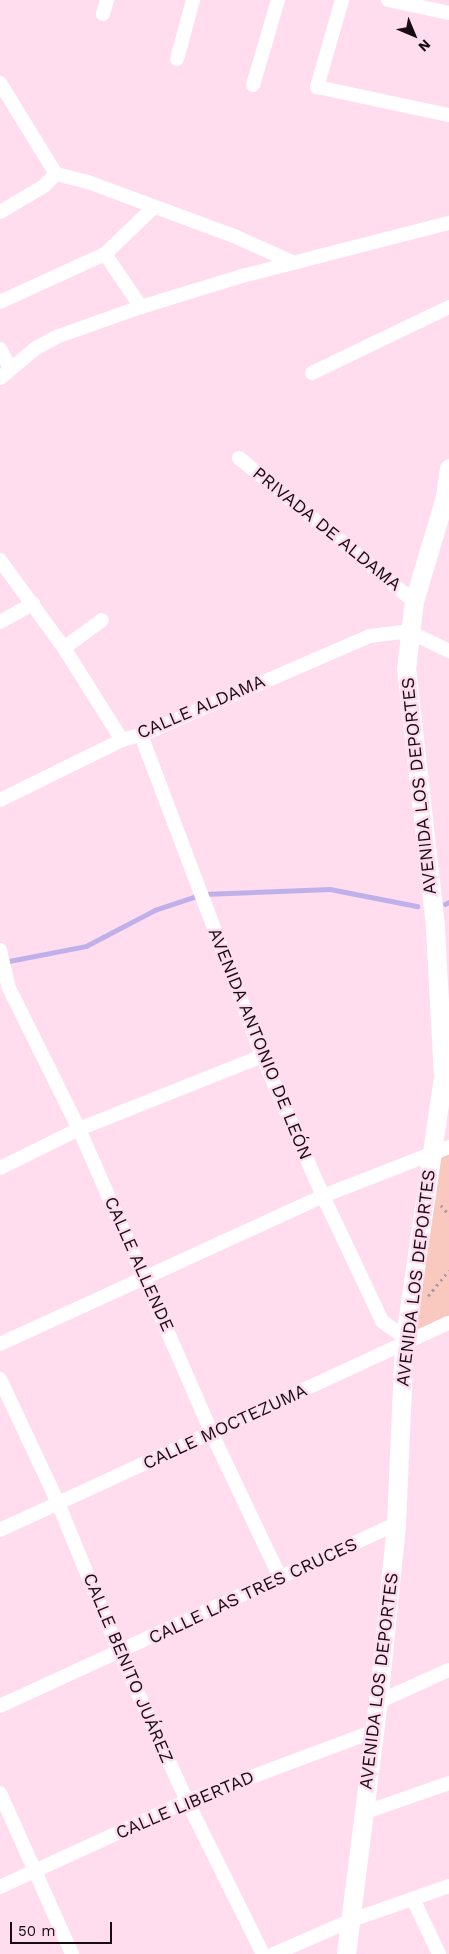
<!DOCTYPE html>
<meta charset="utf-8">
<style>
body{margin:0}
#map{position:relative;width:449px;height:1954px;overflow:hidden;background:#ffddef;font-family:"Work Sans",sans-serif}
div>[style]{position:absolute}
.green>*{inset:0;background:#f9c9bf}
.stream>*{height:4.5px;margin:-2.25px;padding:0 2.25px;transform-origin:2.25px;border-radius:2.25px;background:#c0b0e9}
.path>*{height:2.5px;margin-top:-1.25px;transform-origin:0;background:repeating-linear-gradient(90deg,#b197a5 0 2.5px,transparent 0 6.5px)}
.street>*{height:14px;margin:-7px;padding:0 7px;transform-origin:7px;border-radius:7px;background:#fff}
.secondary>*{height:19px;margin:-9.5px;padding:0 9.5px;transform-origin:9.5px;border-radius:9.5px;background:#fff}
span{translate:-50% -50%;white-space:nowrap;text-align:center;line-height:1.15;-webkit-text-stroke:5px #ffddef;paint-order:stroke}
.street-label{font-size:18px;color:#170c12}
.north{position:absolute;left:389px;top:10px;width:50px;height:50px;-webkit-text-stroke:4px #ffddef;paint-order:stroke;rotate:135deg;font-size:14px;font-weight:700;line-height:20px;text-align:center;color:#170c12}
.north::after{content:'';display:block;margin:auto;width:18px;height:22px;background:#170c12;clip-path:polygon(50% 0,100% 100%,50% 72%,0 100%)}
.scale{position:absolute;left:10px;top:1922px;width:102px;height:22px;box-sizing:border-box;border:2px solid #170c12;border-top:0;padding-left:6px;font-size:15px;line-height:18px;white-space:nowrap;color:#170c12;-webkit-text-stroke:4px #ffddef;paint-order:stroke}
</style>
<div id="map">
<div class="green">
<i style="clip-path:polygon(449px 1150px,449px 1316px,405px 1338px,431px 1155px)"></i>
</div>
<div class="stream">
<i style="left:445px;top:904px;width:4px;rotate:-27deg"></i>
<i style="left:4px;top:962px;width:84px;rotate:-11deg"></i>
<i style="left:86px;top:946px;width:78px;rotate:-27.6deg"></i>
<i style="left:155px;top:910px;width:51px;rotate:-18.4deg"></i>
<i style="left:203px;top:894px;width:127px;rotate:-2.3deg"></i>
<i style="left:330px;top:889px;width:89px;rotate:11.1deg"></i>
</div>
<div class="path">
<i style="left:441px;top:1205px;width:13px;rotate:51deg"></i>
<i style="left:428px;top:1296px;width:33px;rotate:-51deg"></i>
</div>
<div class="street">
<i style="left:342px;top:0;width:91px;rotate:106deg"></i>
<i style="left:317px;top:87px;width:135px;rotate:12deg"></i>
<i style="left:388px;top:0;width:62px;rotate:12deg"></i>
<i style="left:103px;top:14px;width:15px;rotate:-74deg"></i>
<i style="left:177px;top:59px;width:61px;rotate:-74.8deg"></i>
<i style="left:0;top:83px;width:107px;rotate:58.4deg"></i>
<i style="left:56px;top:174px;width:17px;rotate:135deg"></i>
<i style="left:44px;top:186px;width:51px;rotate:149.4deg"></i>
<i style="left:253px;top:85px;width:89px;rotate:-73.6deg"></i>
<i style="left:56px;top:174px;width:33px;rotate:14deg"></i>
<i style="left:88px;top:182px;width:156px;rotate:20.3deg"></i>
<i style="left:234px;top:236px;width:66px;rotate:24.2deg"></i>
<i style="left:105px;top:254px;width:68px;rotate:-43.8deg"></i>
<i style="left:0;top:302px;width:115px;rotate:-24.6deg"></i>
<i style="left:105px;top:254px;width:64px;rotate:55.8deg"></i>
<i style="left:0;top:349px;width:21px;rotate:62deg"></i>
<i style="left:312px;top:373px;width:152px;rotate:-25.7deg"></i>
<i style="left:0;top:378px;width:47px;rotate:-39.8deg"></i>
<i style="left:36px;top:348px;width:26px;rotate:-28deg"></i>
<i style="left:59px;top:336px;width:87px;rotate:-19.5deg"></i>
<i style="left:141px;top:307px;width:106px;rotate:-17.1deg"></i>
<i style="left:242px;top:276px;width:214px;rotate:-14.4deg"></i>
<i style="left:239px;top:458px;width:226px;rotate:39.3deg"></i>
<i style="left:0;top:560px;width:109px;rotate:54deg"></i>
<i style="left:64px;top:648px;width:109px;rotate:57.8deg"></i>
<i style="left:0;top:622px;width:38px;rotate:-29deg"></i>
<i style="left:64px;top:648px;width:47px;rotate:-36.4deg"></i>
<i style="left:141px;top:735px;width:343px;rotate:69.3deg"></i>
<i style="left:262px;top:1056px;width:153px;rotate:66.5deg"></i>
<i style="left:323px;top:1196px;width:138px;rotate:64.7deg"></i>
<i style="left:382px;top:1321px;width:29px;rotate:36deg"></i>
<i style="left:0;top:800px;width:136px;rotate:-26.2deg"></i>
<i style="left:122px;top:740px;width:20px;rotate:-15deg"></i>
<i style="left:141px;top:735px;width:249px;rotate:-23.4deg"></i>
<i style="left:370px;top:636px;width:38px;rotate:-7deg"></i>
<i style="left:408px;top:631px;width:46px;rotate:26deg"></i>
<i style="left:0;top:950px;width:37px;rotate:77deg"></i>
<i style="left:8px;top:986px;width:160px;rotate:63.6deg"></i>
<i style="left:79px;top:1129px;width:333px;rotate:66.4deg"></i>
<i style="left:212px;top:1434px;width:158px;rotate:64.6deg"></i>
<i style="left:0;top:1168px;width:88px;rotate:-26.3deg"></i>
<i style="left:79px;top:1129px;width:197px;rotate:-21.7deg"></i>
<i style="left:0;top:1344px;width:355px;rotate:-24.6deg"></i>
<i style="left:323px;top:1196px;width:135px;rotate:-21.3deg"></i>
<i style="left:0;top:1379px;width:137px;rotate:64.9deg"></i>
<i style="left:58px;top:1503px;width:163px;rotate:67.7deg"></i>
<i style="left:120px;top:1654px;width:162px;rotate:65.5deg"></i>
<i style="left:187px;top:1801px;width:171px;rotate:63.6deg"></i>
<i style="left:0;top:1530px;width:494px;rotate:-24.8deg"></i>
<i style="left:378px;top:1702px;width:78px;rotate:-24.3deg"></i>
<i style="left:0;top:1706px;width:436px;rotate:-24.7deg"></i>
<i style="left:0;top:1793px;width:176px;rotate:65.9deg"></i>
<i style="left:363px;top:1813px;width:91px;rotate:-19.2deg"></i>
<i style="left:0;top:1887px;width:206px;rotate:-24.7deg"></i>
<i style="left:187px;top:1801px;width:200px;rotate:-20.5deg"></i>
<i style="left:413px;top:1899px;width:61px;rotate:64.7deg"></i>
<i style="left:274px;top:1954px;width:85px;rotate:-23.6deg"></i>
<i style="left:352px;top:1920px;width:103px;rotate:-19.3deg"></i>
</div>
<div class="secondary">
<i style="left:346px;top:1954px;width:254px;rotate:-82.8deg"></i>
<i style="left:378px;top:1702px;width:179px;rotate:-84.2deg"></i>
<i style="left:396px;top:1524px;width:180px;rotate:-87.5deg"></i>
<i style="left:404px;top:1344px;width:271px;rotate:-81.7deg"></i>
<i style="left:443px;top:1076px;width:150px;rotate:-93.1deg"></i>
<i style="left:435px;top:926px;width:259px;rotate:-96.4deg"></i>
<i style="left:406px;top:669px;width:68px;rotate:-83.3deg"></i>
<i style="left:414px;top:601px;width:109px;rotate:-73.4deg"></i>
<i style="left:445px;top:497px;width:29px;rotate:-82deg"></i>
</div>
<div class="street-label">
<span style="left:327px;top:529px;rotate:39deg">PRIVADA DE ALDAMA</span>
<span style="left:201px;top:707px;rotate:-23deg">CALLE ALDAMA</span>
<span style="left:419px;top:786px;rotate:-96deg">AVENIDA LOS DEPORTES</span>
<span style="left:260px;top:1044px;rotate:68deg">AVENIDA ANTONIO DE LEÓN</span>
<span style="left:139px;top:1264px;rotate:66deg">CALLE ALLENDE</span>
<span style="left:416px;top:1278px;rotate:-83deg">AVENIDA LOS DEPORTES</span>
<span style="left:225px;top:1427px;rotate:-25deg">CALLE MOCTEZUMA</span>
<span style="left:253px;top:1591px;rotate:-25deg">CALLE LAS TRES CRUCES</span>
<span style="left:128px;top:1668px;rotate:67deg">CALLE BENITO JUÁREZ</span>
<span style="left:379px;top:1681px;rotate:-83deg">AVENIDA LOS DEPORTES</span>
<span style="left:185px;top:1805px;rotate:-23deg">CALLE LIBERTAD</span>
</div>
<div class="north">N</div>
<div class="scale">50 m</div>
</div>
